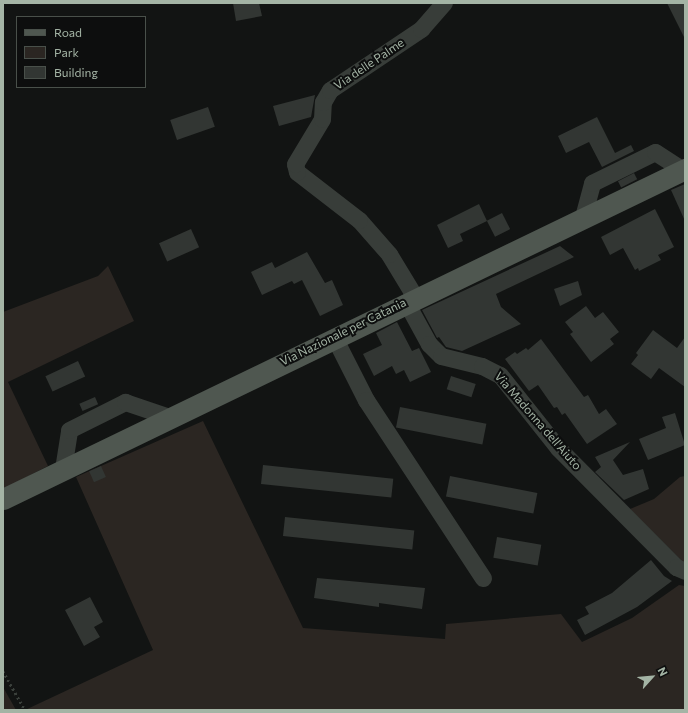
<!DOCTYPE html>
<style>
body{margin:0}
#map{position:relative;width:688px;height:713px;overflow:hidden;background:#121413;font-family:Commissioner,sans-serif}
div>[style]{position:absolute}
.green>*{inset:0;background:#2b2622}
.building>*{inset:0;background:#323633;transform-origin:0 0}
.path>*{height:2.5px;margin-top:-1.25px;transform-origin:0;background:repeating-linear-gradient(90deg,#3b413c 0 2px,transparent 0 5px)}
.minor>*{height:17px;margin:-8.5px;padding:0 8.5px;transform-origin:8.5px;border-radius:8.5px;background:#383d39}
.major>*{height:21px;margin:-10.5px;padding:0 10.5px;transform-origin:10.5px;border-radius:10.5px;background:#4f5750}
span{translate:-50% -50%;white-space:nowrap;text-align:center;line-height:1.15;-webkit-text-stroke:4px #0d0e0e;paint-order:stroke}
.street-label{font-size:12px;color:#a4b4a5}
.frame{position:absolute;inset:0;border:4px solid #a4b4a5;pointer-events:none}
.legend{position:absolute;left:16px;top:16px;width:130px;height:72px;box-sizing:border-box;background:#0d0e0e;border:1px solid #49504a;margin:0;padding:5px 7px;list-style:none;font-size:12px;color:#a4b4a5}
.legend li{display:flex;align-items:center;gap:8px;height:20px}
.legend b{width:20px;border:1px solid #49504a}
.north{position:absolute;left:632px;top:657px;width:40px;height:40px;-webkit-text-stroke:3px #0d0e0e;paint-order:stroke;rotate:63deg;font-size:11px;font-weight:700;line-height:16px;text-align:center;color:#a4b4a5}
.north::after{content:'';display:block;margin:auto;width:14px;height:18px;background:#a4b4a5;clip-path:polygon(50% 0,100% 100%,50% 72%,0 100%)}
</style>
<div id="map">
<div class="green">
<i style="clip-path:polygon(108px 266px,134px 321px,8px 382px,48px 466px,3px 489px,3px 312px,98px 276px)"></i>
<i style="clip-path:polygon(203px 421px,303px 628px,445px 639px,446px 624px,561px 614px,582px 642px,632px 618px,679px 585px,685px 586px,685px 710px,25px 710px,153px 650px,76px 477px)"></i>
<i style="clip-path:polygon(685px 476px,685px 564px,630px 509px,654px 499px,680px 477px)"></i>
<i style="clip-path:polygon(3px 687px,16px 710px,3px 710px)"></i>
</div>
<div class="building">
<i style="clip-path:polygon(233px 3px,259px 3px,262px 16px,236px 21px)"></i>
<i style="clip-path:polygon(667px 3px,685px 3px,685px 39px)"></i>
<i style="clip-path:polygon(315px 95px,311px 117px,279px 126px,273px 106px)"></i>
<i style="left:208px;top:107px;width:21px;height:40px;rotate:71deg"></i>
<i style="clip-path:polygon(597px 117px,615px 153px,631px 145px,634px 151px,602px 167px,589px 142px,566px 153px,558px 136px)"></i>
<i style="left:634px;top:173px;width:7px;height:18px;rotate:63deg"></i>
<i style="clip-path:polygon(685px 184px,685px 221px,671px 190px)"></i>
<i style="clip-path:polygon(479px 204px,487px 221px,460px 234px,463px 241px,448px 248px,437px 225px)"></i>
<i style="clip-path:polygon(655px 209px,674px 247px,658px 255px,661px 260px,639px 271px,638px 268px,635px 270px,623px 248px,610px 255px,601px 237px)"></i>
<i style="left:502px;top:213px;width:18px;height:17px;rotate:63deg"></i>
<i style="left:191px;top:229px;width:20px;height:35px;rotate:66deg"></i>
<i style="clip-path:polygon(560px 246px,574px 257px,496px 294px,501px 307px,521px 324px,462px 351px,446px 347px,439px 337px,437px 338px,422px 310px)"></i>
<i style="clip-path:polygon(307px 252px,325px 283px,332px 280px,343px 305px,320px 316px,302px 280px,294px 284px,292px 281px,262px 295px,251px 272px,272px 262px,275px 268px)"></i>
<i style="clip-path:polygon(578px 281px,582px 295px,560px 306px,554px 289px)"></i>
<i style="clip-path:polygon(586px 306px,595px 318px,603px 312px,619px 332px,610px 339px,614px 344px,591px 362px,570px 334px,573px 332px,565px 322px)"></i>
<i style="clip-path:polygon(397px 322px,412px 351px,419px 348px,431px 372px,410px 382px,404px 370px,396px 374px,392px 366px,374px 376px,363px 354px,382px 345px,376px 333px)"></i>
<i style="clip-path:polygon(653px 330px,677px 348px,685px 337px,685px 387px,659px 368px,651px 379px,631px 364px,638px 355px,636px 353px)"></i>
<i style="clip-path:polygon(541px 339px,584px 397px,588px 395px,599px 414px,606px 409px,617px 424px,587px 444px,565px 413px,562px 415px,557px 407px,554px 408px,538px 385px,529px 391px,505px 359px,515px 352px,517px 354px,526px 348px,528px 350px)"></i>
<i style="left:78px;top:361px;width:17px;height:36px;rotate:65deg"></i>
<i style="left:451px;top:376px;width:26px;height:14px;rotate:18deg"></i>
<i style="left:95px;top:397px;width:8px;height:17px;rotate:67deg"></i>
<i style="left:400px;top:407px;width:88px;height:21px;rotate:11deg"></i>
<i style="clip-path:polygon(675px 413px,685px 445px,648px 460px,639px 439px,666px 428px,662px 417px)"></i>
<i style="clip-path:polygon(630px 442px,613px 460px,623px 475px,643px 469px,649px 489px,624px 500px,595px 472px,601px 467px,595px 457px)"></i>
<i style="left:263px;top:465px;width:131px;height:19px;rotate:6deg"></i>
<i style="left:101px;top:466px;width:12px;height:13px;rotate:66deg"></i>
<i style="left:450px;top:476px;width:89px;height:21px;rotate:11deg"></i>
<i style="left:285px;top:517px;width:130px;height:19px;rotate:6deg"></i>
<i style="left:497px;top:537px;width:45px;height:21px;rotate:10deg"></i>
<i style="clip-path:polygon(651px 560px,664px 576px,672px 581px,637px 607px,585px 635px,577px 620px,589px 614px,585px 607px,612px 593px)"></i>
<i style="clip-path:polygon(317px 578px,425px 588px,422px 609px,379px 603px,379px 607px,314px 598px)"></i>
<i style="clip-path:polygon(90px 597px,103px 622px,94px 627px,100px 637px,84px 646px,65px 610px)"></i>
</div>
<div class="path">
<i style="left:3px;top:671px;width:45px;rotate:60.6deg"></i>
</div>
<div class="minor">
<i style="left:583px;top:217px;width:35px;rotate:-75deg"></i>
<i style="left:592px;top:183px;width:70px;rotate:-26.2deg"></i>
<i style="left:655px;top:152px;width:33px;rotate:33deg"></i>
<i style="left:415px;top:297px;width:50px;rotate:-121.2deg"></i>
<i style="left:389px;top:254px;width:45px;rotate:-131.4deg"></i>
<i style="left:359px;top:220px;width:78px;rotate:-142.3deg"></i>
<i style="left:297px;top:172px;width:8px;rotate:-104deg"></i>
<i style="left:295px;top:164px;width:52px;rotate:-59deg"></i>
<i style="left:322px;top:119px;width:17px;rotate:-87deg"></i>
<i style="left:323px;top:102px;width:14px;rotate:-60deg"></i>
<i style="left:330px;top:90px;width:110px;rotate:-33.8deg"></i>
<i style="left:421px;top:29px;width:35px;rotate:-49deg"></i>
<i style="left:406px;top:302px;width:48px;rotate:61.3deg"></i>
<i style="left:429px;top:344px;width:17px;rotate:45deg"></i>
<i style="left:441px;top:356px;width:42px;rotate:13.7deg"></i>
<i style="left:482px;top:366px;width:20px;rotate:27deg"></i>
<i style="left:500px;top:375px;width:93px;rotate:51.5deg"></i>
<i style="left:558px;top:448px;width:168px;rotate:45.2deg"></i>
<i style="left:676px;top:567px;width:10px;rotate:24deg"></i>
<i style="left:334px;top:337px;width:71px;rotate:63.1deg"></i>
<i style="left:366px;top:400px;width:213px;rotate:56.7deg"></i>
<i style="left:63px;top:469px;width:39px;rotate:-81deg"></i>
<i style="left:69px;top:430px;width:63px;rotate:-26.6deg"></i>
<i style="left:125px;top:402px;width:46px;rotate:18.8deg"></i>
</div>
<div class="major">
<i style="left:3px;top:499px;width:758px;rotate:-25.82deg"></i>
</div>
<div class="street-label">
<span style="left:369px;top:64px;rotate:-34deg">Via delle Palme</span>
<span style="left:343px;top:332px;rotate:-26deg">Via Nazionale per Catania</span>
<span style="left:538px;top:421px;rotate:49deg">Via Madonna dell'Aiuto</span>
</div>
<div class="frame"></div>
<ul class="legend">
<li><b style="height:5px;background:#4f5750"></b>Road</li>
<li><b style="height:11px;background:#2b2622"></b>Park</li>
<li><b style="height:11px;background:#323633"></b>Building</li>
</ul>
<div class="north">N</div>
</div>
